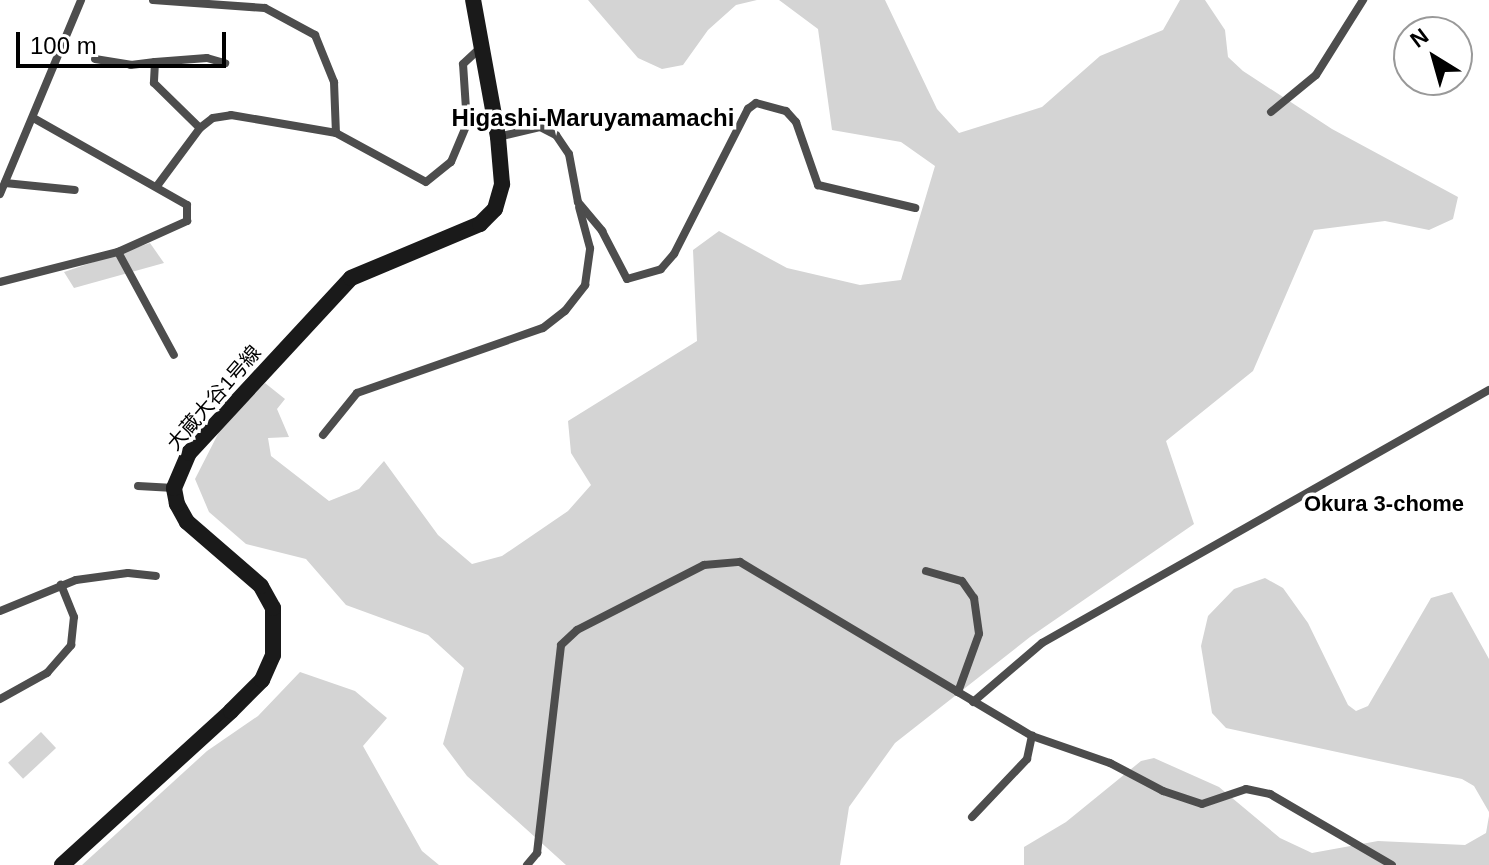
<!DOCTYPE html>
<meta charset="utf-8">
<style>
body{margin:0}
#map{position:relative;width:1489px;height:865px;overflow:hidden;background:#fff;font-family:Arial,"Noto Sans JP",sans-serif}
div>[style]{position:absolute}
.green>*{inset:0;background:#d4d4d4;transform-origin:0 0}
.street>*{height:8px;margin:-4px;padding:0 4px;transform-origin:4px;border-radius:4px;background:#4d4d4d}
.secondary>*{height:16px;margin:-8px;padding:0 8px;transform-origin:8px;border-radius:8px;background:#1a1a1a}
span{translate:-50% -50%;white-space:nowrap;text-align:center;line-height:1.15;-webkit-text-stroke:7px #fff;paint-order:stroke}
.street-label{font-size:20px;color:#000}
.neighbourhood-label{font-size:22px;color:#000;font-weight:700}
.quarter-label{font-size:24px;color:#000;font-weight:700}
.north{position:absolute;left:1393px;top:16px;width:80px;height:80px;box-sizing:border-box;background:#fff;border:2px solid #999;border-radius:50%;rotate:323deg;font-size:22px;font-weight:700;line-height:32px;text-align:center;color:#000}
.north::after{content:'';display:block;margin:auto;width:28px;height:36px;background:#000;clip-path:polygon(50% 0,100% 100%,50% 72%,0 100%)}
.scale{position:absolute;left:16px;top:32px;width:210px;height:36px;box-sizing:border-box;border:4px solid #000;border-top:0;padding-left:10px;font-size:24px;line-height:28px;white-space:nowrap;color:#000;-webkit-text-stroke:6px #fff;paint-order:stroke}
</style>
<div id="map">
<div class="green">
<i style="clip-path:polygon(588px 0,757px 0,736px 5px,708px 30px,683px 65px,662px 69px,638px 58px)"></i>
<i style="clip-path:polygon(779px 0,885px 0,937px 109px,959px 133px,1042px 107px,1100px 56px,1163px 30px,1180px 0,1205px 0,1225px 30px,1228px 57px,1243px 71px,1332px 129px,1458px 197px,1453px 219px,1429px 230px,1385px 221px,1314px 230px,1253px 371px,1166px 441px,1194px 524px,1030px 637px,895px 743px,849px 807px,840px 865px,566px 865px,467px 776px,443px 744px,464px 668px,428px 635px,346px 605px,306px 559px,246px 544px,209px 512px,195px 479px,220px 430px,265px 383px,285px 399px,277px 409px,289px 437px,268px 438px,271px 456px,329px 501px,359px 489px,384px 461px,438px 535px,472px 564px,502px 556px,568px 511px,591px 485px,571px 453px,568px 421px,697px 341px,693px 250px,719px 231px,787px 268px,860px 285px,901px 280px,935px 166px,901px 142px,832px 130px,818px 29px)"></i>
<i style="clip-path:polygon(150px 243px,164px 263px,74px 288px,64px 272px)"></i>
<i style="clip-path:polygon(1265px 578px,1283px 588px,1308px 623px,1348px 705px,1356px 711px,1368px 706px,1431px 598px,1452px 592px,1489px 659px,1489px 812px,1474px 786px,1462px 779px,1226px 728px,1212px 713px,1201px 646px,1208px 616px,1234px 589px)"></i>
<i style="clip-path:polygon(300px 672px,355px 691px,387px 718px,363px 746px,422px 851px,439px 865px,82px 865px,207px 751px,258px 716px)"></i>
<i style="left:41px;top:732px;width:22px;height:45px;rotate:47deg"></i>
<i style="clip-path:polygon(1154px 758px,1219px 787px,1280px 838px,1312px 853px,1378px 841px,1465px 845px,1486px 833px,1489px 816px,1489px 865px,1024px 865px,1024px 847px,1066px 822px,1141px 761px)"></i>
</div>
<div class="street">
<i style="left:153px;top:0;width:112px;rotate:4.1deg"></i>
<i style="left:265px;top:8px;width:57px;rotate:28.4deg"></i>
<i style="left:315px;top:35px;width:51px;rotate:68deg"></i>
<i style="left:334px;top:82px;width:51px;rotate:87.8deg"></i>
<i style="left:95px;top:59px;width:36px;rotate:9deg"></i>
<i style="left:131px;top:65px;width:24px;rotate:-7deg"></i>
<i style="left:155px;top:62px;width:21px;rotate:93deg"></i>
<i style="left:154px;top:83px;width:64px;rotate:44.4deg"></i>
<i style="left:155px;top:62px;width:52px;rotate:-4.4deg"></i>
<i style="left:207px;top:58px;width:19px;rotate:16deg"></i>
<i style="left:1271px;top:112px;width:58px;rotate:-39.4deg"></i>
<i style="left:1316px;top:75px;width:89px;rotate:-57.9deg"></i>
<i style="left:498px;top:137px;width:43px;rotate:-13.4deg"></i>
<i style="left:540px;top:127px;width:18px;rotate:27deg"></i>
<i style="left:556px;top:135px;width:23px;rotate:56deg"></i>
<i style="left:569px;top:154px;width:49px;rotate:79.4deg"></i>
<i style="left:578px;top:202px;width:38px;rotate:50deg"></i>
<i style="left:602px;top:231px;width:54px;rotate:62.5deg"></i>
<i style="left:627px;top:279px;width:35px;rotate:-16deg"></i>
<i style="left:661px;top:269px;width:20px;rotate:-49deg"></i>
<i style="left:674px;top:254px;width:163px;rotate:-63deg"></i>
<i style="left:748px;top:109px;width:10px;rotate:-37deg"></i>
<i style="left:756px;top:103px;width:31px;rotate:15deg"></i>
<i style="left:786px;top:111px;width:15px;rotate:48deg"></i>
<i style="left:796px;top:122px;width:67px;rotate:70.8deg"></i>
<i style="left:818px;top:185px;width:100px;rotate:13.3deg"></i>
<i style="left:5px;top:183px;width:70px;rotate:5.7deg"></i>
<i style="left:157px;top:186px;width:72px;rotate:-53.4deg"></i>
<i style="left:200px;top:128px;width:16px;rotate:-38deg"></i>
<i style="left:213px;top:118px;width:18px;rotate:-9deg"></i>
<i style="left:231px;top:115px;width:107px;rotate:9.7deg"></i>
<i style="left:336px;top:133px;width:102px;rotate:28.6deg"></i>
<i style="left:426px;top:182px;width:32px;rotate:-39deg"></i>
<i style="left:451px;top:162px;width:41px;rotate:-67.2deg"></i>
<i style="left:467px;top:124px;width:60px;rotate:-93.8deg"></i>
<i style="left:463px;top:64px;width:25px;rotate:-43deg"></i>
<i style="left:0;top:194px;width:210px;rotate:-67.3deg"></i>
<i style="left:118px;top:252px;width:117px;rotate:61.5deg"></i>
<i style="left:0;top:282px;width:122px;rotate:-14.3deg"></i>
<i style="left:118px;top:252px;width:76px;rotate:-24.2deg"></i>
<i style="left:187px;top:221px;width:16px;rotate:-90deg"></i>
<i style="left:187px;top:205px;width:177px;rotate:-150.5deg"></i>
<i style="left:323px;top:435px;width:54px;rotate:-51deg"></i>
<i style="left:357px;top:393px;width:197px;rotate:-19.3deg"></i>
<i style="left:543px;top:328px;width:28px;rotate:-38deg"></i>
<i style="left:565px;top:311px;width:33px;rotate:-52deg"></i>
<i style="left:585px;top:285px;width:37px;rotate:-82deg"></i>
<i style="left:590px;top:248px;width:42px;rotate:-105deg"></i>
<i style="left:138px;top:486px;width:36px;rotate:3deg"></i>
<i style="left:926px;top:571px;width:37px;rotate:16deg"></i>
<i style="left:962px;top:581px;width:21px;rotate:55deg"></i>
<i style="left:974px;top:598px;width:36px;rotate:82deg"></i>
<i style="left:979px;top:634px;width:62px;rotate:109.9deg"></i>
<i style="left:0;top:611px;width:82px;rotate:-22.2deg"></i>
<i style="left:76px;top:580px;width:52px;rotate:-7.7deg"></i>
<i style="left:128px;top:573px;width:28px;rotate:6deg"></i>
<i style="left:0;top:699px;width:54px;rotate:-29deg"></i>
<i style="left:47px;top:673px;width:37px;rotate:-49deg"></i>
<i style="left:71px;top:645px;width:28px;rotate:-84deg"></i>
<i style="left:74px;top:617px;width:35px;rotate:-112deg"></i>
<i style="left:973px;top:702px;width:91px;rotate:-40.5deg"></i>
<i style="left:1042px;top:643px;width:514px;rotate:-29.51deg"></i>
<i style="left:972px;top:817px;width:80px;rotate:-46.5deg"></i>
<i style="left:1027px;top:759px;width:24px;rotate:-78deg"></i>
<i style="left:527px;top:865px;width:16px;rotate:-50deg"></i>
<i style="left:537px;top:853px;width:209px;rotate:-83.4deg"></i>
<i style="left:561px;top:645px;width:22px;rotate:-43deg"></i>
<i style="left:577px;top:630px;width:143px;rotate:-27.1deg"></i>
<i style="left:704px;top:565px;width:36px;rotate:-5deg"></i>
<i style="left:740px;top:562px;width:340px;rotate:30.8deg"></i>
<i style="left:1032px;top:736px;width:83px;rotate:19.1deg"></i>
<i style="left:1110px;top:763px;width:60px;rotate:27.8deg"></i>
<i style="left:1163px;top:791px;width:41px;rotate:18.4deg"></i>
<i style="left:1202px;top:804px;width:46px;rotate:-18.8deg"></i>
<i style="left:1246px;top:789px;width:25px;rotate:12deg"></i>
<i style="left:1270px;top:794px;width:141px;rotate:30.2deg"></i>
</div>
<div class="secondary">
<i style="left:62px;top:865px;width:229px;rotate:-42.3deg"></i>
<i style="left:231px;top:711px;width:44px;rotate:-45deg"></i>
<i style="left:262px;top:680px;width:27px;rotate:-66deg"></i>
<i style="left:273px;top:655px;width:47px;rotate:-90deg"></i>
<i style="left:273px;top:608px;width:25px;rotate:-119deg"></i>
<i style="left:261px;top:586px;width:98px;rotate:-139.1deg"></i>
<i style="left:187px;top:522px;width:21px;rotate:-119deg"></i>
<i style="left:177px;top:504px;width:16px;rotate:-101deg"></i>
<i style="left:174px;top:488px;width:38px;rotate:-67deg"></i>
<i style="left:189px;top:453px;width:238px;rotate:-47.2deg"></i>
<i style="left:351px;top:278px;width:140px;rotate:-22.7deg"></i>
<i style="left:480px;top:224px;width:21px;rotate:-45deg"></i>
<i style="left:495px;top:209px;width:26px;rotate:-74deg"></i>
<i style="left:502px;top:184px;width:47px;rotate:-94.9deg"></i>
<i style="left:498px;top:137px;width:139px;rotate:-100.3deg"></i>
</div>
<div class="street-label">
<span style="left:214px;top:398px;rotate:-49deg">大蔵大谷1号線</span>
</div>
<div class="neighbourhood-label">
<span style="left:1384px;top:504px">Okura 3-chome</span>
</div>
<div class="quarter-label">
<span style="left:593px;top:118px">Higashi-Maruyamamachi</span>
</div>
<div class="north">N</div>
<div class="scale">100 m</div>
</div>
